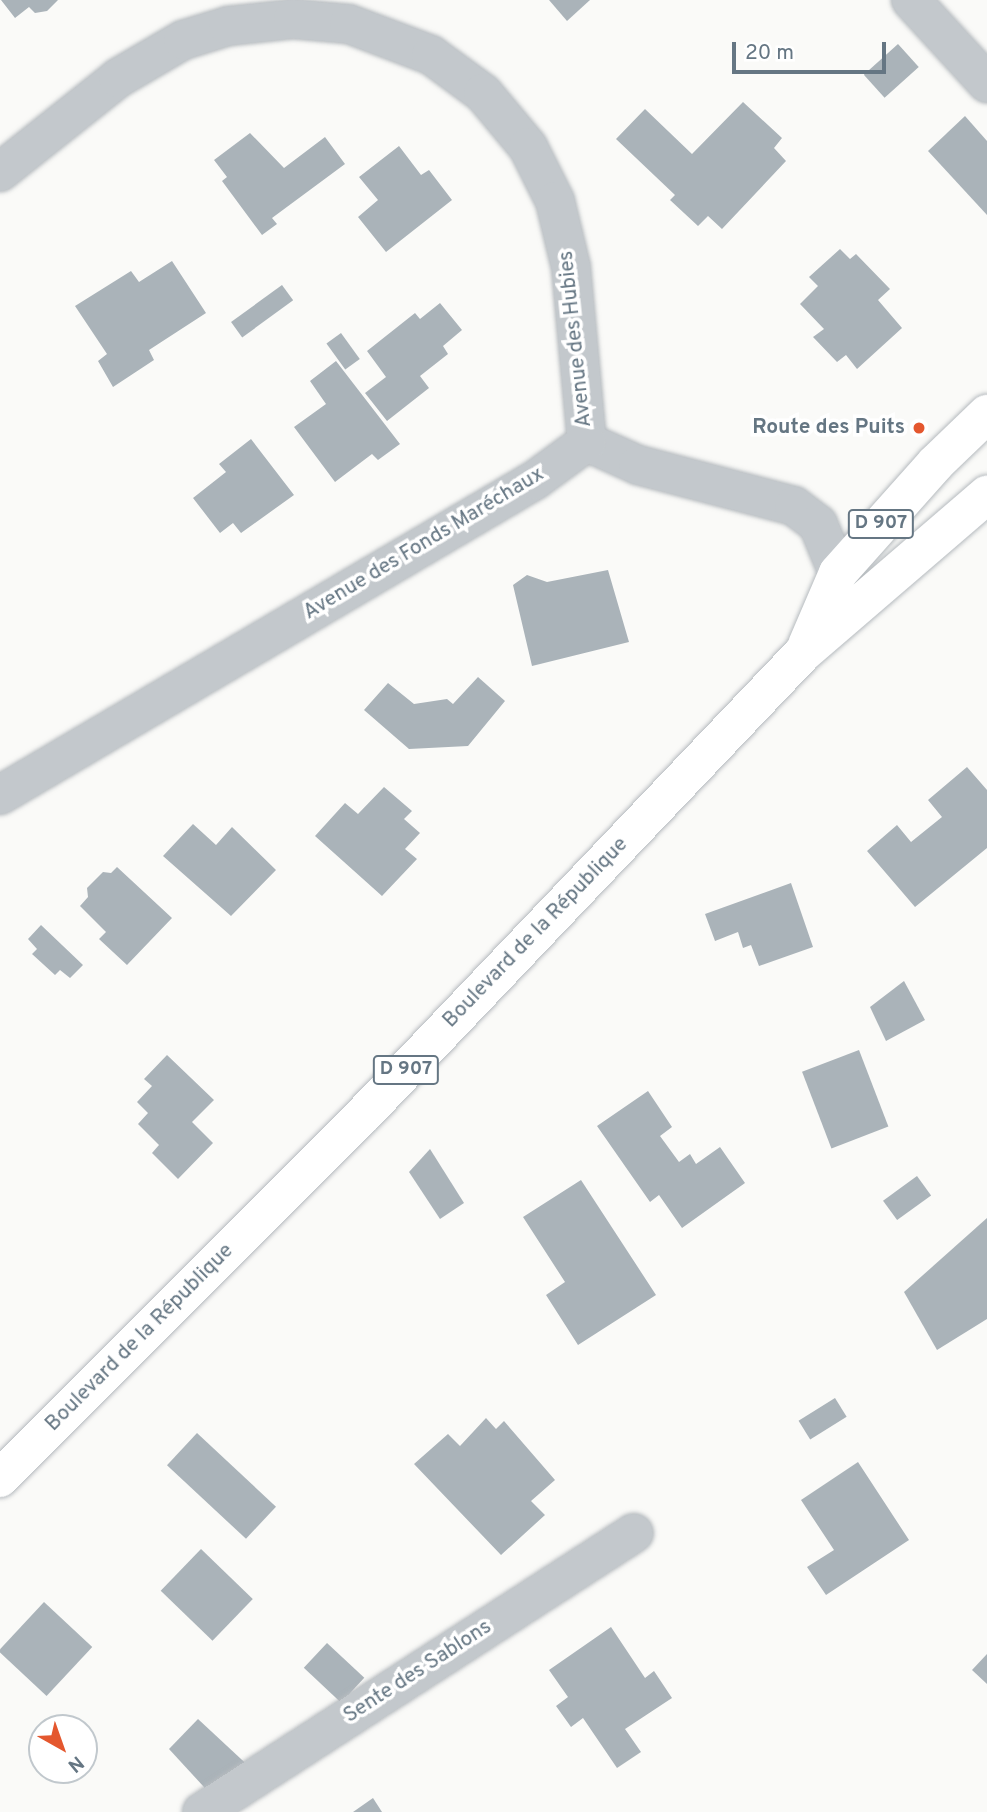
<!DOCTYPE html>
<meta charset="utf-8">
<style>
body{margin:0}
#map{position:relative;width:987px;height:1812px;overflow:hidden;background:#fafaf8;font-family:Overpass,sans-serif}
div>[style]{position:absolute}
.building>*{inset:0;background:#aab3b9;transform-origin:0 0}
.roads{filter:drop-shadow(0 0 2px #b5babe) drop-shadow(0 0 2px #b5babe)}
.minor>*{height:38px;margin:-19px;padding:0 19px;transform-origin:19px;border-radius:19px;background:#c3c8cc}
.major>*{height:38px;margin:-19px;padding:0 19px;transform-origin:19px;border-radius:19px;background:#fff}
.dots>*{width:19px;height:19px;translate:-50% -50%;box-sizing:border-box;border:4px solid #fff;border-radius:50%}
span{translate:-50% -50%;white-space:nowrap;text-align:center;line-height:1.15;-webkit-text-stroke:7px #fff;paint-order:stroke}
.shield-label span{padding:2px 5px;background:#fff;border:2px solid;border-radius:5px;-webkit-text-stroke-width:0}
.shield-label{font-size:19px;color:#657683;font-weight:700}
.street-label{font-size:21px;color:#657683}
.poi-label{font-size:21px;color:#657683;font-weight:700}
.right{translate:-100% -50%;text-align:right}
.north{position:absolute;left:28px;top:1714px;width:70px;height:70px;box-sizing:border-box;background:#fff;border:2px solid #c1c8cd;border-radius:50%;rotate:140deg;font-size:19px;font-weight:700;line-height:28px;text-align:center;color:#657683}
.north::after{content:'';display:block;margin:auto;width:24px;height:32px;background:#e4572e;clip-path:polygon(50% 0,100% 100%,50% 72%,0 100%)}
.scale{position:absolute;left:732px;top:42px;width:154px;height:32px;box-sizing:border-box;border:4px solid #657683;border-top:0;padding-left:9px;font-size:21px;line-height:24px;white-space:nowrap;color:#657683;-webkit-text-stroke:5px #fff;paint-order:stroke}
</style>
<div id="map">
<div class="building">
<i style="clip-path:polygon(1px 0,58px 0,47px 11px,35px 13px,29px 7px,15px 18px)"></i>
<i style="clip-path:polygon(549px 0,590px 0,567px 21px)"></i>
<i style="left:898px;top:44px;width:31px;height:46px;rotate:48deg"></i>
<i style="clip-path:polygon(743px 102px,782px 138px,774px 148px,786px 161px,722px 229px,708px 216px,698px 226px,670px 200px,675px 195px,616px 139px,645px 109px,692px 154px)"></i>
<i style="clip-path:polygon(965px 116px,987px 141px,987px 215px,928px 151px)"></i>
<i style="clip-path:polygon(250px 133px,284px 168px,325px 137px,345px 164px,272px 218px,277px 224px,262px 235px,222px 181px,227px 177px,214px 160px)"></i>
<i style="clip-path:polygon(399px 146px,421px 175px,429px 170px,452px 200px,386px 252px,358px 217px,378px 200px,359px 177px)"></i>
<i style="clip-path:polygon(840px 249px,850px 259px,856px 254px,890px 289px,878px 300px,902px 328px,857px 369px,846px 355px,837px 362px,813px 337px,824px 329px,800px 304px,818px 286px,809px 277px)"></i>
<i style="clip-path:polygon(172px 261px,206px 313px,149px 350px,154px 360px,113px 387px,98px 361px,107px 354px,75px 306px,131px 271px,139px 282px)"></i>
<i style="left:282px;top:285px;width:19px;height:63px;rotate:54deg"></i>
<i style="clip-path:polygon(440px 303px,462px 330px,443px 346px,448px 354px,420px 376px,429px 388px,387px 421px,365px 393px,386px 377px,367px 351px,415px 313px,420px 319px)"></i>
<i style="left:341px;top:333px;width:32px;height:18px;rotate:54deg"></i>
<i style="clip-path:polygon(336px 361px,400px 444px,378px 460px,372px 454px,335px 482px,294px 427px,326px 404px,310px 381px)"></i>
<i style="clip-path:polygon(251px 439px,294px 495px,241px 533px,233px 523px,220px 533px,193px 498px,226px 472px,219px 464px)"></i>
<i style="clip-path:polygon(608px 570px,629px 642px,532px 666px,513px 585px,527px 575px,547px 582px)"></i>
<i style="clip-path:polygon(478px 677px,505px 701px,468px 746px,409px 749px,364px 710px,388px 683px,414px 704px,447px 699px,453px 704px)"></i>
<i style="clip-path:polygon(967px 767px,987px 790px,987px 848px,915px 907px,867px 851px,897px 825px,911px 842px,942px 817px,928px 800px)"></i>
<i style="clip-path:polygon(384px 787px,412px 811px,404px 819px,420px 833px,405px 849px,417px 859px,382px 896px,315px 836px,345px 803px,358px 814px)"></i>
<i style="clip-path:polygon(193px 824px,216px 845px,232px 827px,276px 870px,231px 916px,163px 856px)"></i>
<i style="clip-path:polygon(117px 867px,172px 918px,127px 965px,99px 939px,106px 932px,80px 906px,88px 897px,87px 888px,103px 872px,111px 873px)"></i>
<i style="clip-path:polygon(791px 883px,813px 947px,759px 966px,751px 945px,743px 948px,738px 932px,715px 941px,705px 914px)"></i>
<i style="clip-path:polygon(41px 925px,83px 965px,70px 978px,60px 970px,55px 975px,32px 954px,37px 949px,28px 939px)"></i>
<i style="clip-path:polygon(904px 981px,925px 1020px,886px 1041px,870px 1007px)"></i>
<i style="left:859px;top:1050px;width:82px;height:61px;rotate:69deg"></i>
<i style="clip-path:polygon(167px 1055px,214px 1100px,192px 1122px,213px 1143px,178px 1179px,152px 1153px,159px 1145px,138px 1124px,148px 1113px,137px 1102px,152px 1086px,144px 1079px)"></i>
<i style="clip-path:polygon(648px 1091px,672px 1127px,660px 1136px,679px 1162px,690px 1154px,696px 1164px,720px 1147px,745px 1183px,682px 1228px,659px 1195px,650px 1202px,597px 1126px)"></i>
<i style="clip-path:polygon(430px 1149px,464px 1203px,440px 1219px,409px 1172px)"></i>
<i style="left:917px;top:1176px;width:24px;height:42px;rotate:54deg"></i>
<i style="clip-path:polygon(581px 1180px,656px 1295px,578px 1345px,546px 1295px,565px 1282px,523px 1217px)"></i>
<i style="clip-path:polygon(987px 1218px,987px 1319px,937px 1350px,904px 1292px)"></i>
<i style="left:835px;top:1398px;width:22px;height:43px;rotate:58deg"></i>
<i style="clip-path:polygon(486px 1418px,496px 1429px,504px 1421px,555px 1480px,531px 1501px,545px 1515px,501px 1555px,414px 1464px,448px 1434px,460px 1446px)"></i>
<i style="left:197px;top:1433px;width:108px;height:44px;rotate:43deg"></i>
<i style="clip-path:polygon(858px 1462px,909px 1540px,826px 1595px,807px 1567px,834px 1550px,801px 1500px)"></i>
<i style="left:201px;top:1549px;width:72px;height:58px;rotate:44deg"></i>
<i style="left:44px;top:1602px;width:66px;height:67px;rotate:43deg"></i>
<i style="clip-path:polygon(611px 1627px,645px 1678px,654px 1671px,672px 1698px,625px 1729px,641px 1752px,617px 1768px,583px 1718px,571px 1727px,556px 1706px,568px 1697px,549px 1670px)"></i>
<i style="left:327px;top:1643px;width:51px;height:34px;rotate:43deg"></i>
<i style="clip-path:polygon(987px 1654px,987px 1684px,972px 1670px)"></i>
<i style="clip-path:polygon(198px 1719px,255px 1772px,215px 1799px,169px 1749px)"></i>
<i style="clip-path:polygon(373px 1798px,382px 1812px,353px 1812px)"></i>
</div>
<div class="roads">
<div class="minor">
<i style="left:911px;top:0;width:113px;rotate:47.5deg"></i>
<i style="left:0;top:172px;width:151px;rotate:-38.5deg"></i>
<i style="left:118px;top:78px;width:75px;rotate:-30.3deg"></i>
<i style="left:183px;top:40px;width:47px;rotate:-17.3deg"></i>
<i style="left:228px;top:26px;width:65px;rotate:-6.1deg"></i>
<i style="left:293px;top:19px;width:56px;rotate:5.1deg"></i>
<i style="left:349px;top:24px;width:88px;rotate:20.7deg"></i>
<i style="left:431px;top:55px;width:64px;rotate:36.2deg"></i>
<i style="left:483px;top:93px;width:70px;rotate:50.2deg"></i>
<i style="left:528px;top:147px;width:60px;rotate:63.4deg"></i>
<i style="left:555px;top:201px;width:68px;rotate:76.4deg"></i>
<i style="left:571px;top:267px;width:176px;rotate:84.8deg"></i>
<i style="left:587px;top:442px;width:56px;rotate:24.3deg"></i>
<i style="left:638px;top:465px;width:161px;rotate:14.7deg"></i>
<i style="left:794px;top:506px;width:30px;rotate:37deg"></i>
<i style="left:818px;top:524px;width:53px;rotate:67.8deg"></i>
<i style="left:0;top:795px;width:621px;rotate:-30.49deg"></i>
<i style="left:535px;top:480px;width:64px;rotate:-36.2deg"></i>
<i style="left:202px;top:1812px;width:514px;rotate:-32.86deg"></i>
</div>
<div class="major">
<i style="left:807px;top:645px;width:78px;rotate:-66.7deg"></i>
<i style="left:838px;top:573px;width:147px;rotate:-48.3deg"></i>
<i style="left:936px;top:463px;width:71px;rotate:-43.9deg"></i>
<i style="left:0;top:1478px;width:516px;rotate:-45deg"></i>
<i style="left:365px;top:1113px;width:635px;rotate:-46.4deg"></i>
<i style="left:803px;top:653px;width:243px;rotate:-40.7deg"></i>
</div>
</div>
<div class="dots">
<i style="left:919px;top:428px;background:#e4572e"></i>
</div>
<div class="shield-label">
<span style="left:881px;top:524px">D 907</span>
<span style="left:406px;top:1070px">D 907</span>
</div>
<div class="street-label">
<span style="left:576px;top:339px;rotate:-96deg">Avenue des Hubies</span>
<span style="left:424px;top:544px;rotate:-31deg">Avenue des Fonds Maréchaux</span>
<span style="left:536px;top:933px;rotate:-46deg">Boulevard de la République</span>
<span style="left:140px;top:1338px;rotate:-45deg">Boulevard de la République</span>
<span style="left:418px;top:1672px;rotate:-33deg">Sente des Sablons</span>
</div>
<div class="poi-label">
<span class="right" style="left:905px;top:428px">Route des Puits</span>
</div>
<div class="north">N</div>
<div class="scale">20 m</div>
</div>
